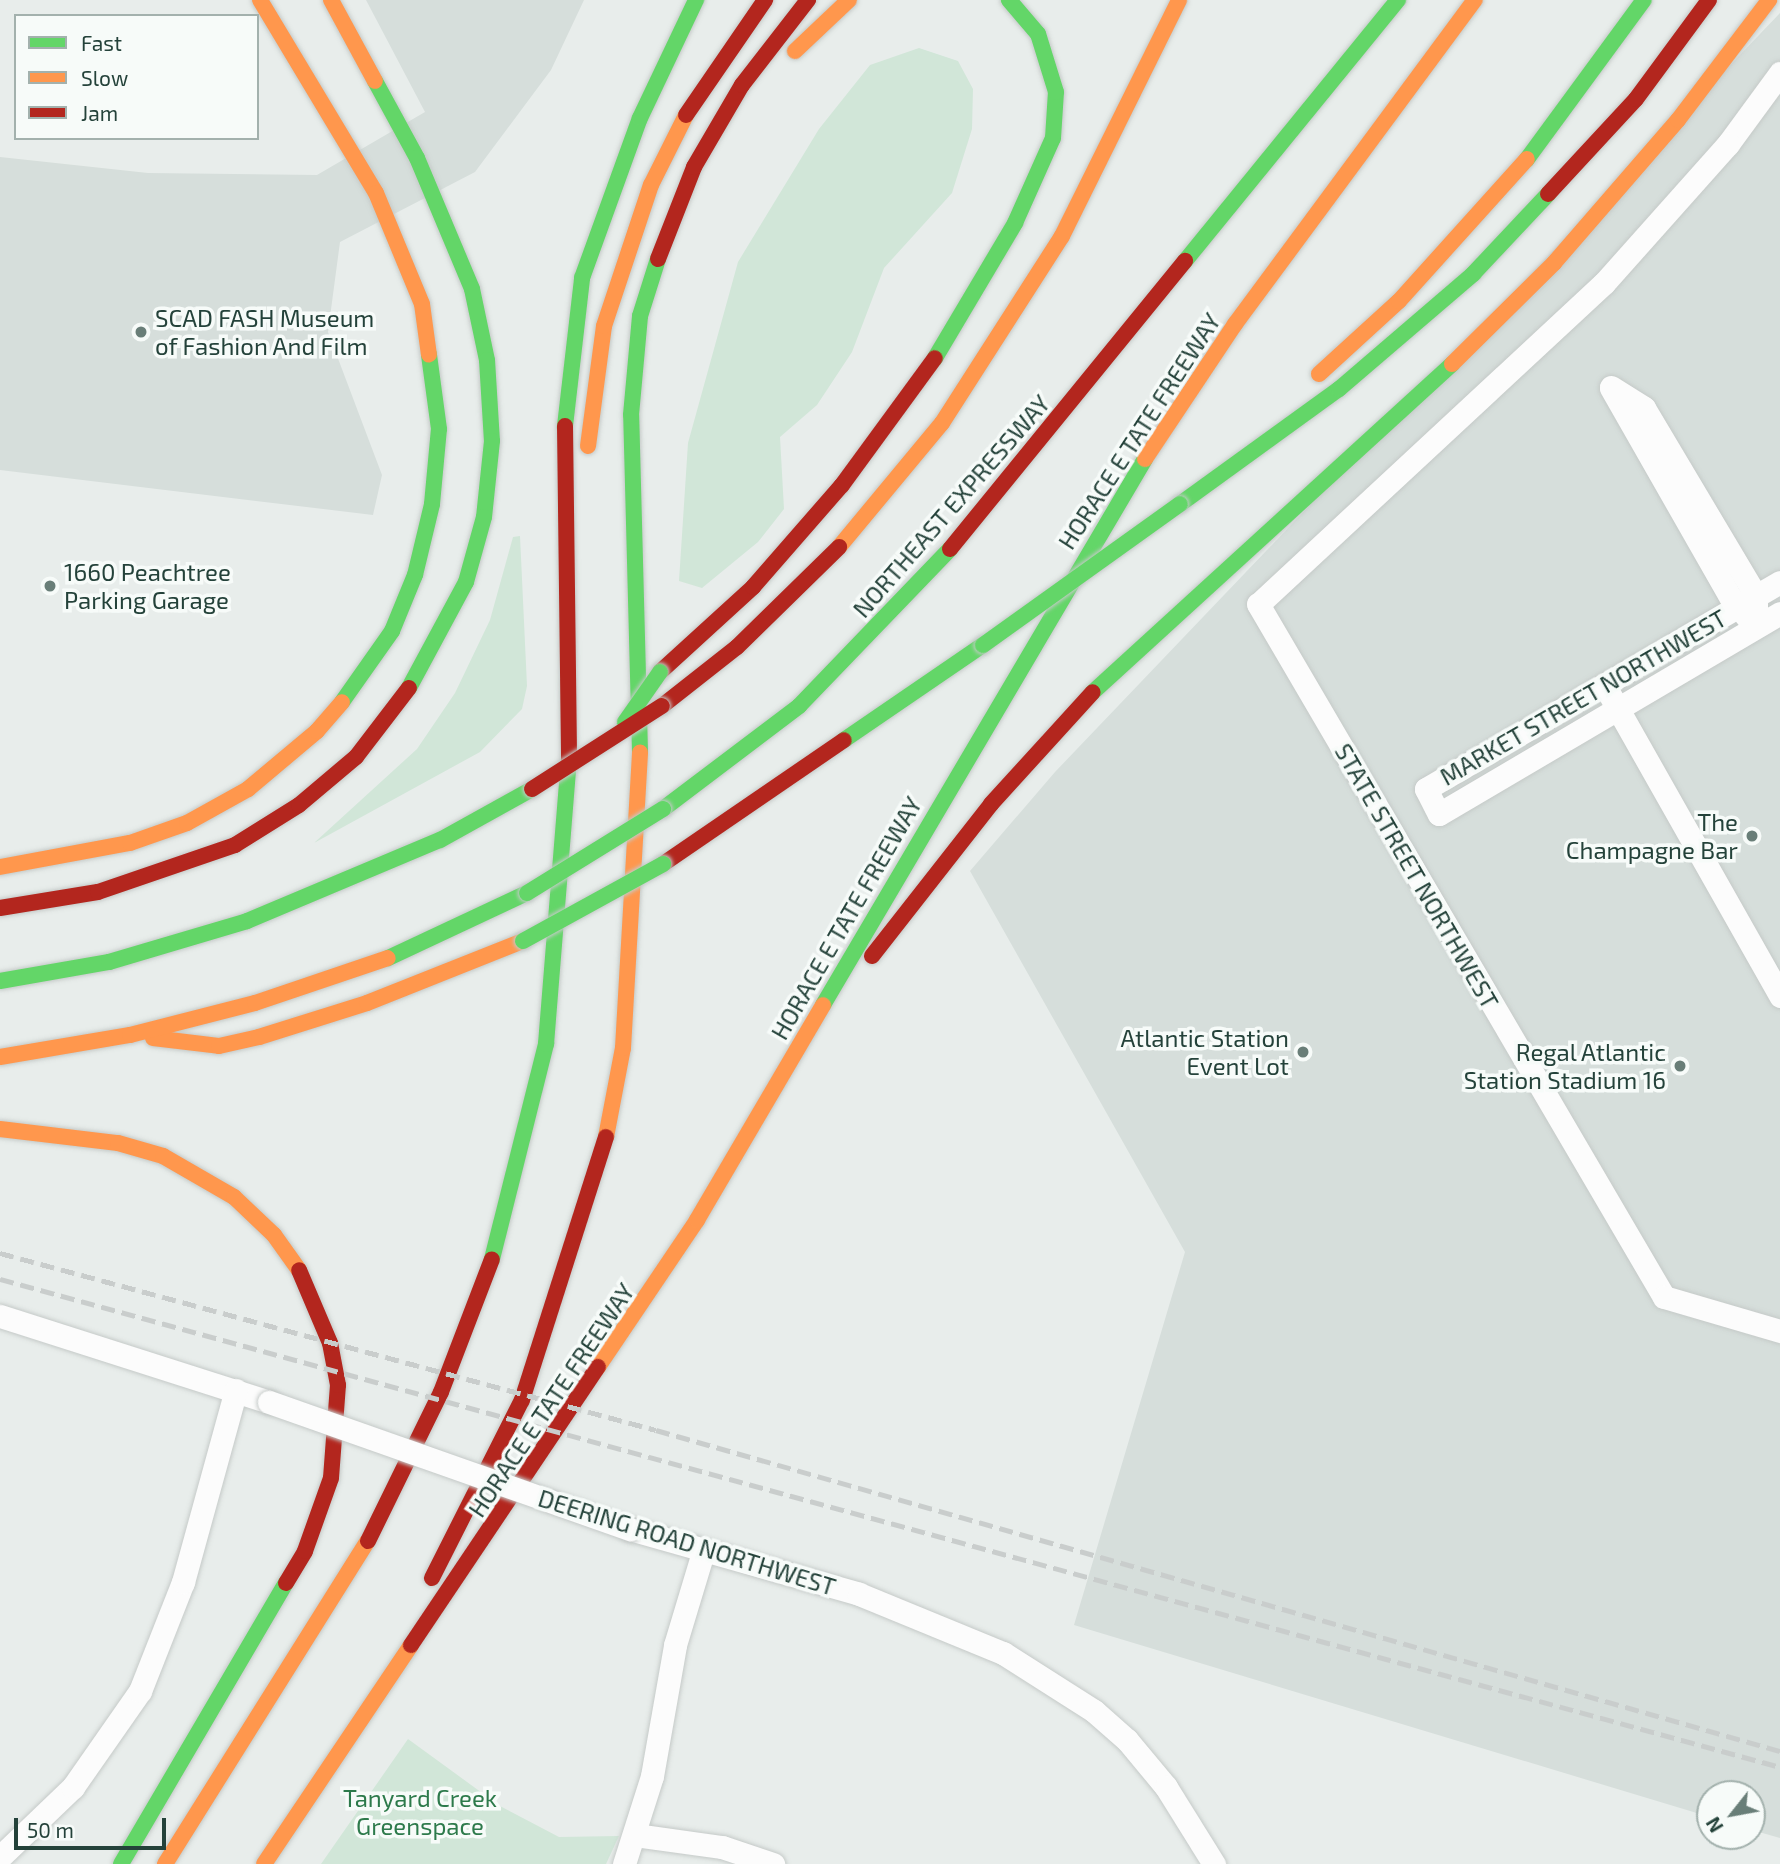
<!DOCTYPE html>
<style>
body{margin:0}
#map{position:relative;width:1780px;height:1864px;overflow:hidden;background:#e8edeb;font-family:"Exo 2",sans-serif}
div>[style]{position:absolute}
.built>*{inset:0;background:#d6dedb}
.green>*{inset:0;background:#d1e6d8}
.roads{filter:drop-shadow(0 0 2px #c5cac8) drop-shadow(0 0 2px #c5cac8)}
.street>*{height:23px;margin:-11.5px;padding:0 11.5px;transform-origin:11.5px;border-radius:11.5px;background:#fcfcfc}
.fast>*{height:16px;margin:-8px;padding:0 8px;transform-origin:8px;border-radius:8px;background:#63d668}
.slow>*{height:16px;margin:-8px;padding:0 8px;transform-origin:8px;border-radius:8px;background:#ff974d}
.jam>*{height:16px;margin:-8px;padding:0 8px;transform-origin:8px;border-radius:8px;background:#b3261e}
.rail>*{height:5px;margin-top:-2.5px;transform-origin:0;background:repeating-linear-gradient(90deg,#c9cdcc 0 14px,transparent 0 21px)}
.bridges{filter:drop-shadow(0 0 2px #c5cac8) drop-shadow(0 0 2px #c5cac8)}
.street-bridge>*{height:23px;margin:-11.5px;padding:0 11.5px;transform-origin:11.5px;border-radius:11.5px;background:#fcfcfc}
.fast-bridge>*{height:16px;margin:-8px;padding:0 8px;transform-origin:8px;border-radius:8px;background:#63d668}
.jam-bridge>*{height:16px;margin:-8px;padding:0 8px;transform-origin:8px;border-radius:8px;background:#b3261e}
.dots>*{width:19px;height:19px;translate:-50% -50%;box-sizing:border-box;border:4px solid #f7fbf9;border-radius:50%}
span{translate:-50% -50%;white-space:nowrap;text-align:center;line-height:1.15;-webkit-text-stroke:7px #f7fbf9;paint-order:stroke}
.poi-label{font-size:24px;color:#24423a}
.left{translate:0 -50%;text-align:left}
.right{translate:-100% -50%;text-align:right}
.street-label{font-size:24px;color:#24423a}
.park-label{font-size:24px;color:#2d7a4b}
.legend{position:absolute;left:14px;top:14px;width:245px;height:126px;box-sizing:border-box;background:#f7fbf9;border:2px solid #a3b1ad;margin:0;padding:9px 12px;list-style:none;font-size:21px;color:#24423a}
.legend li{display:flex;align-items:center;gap:14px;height:35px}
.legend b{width:35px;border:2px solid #a3b1ad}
.north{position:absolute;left:1696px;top:1780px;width:70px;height:70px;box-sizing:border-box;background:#f7fbf9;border:2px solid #a3b1ad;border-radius:50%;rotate:239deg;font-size:19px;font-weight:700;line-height:28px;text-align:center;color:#24423a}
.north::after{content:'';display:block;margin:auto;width:24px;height:32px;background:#697e78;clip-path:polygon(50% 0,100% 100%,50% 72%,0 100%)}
.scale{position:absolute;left:14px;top:1818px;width:152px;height:32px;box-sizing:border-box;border:4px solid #24423a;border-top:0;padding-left:9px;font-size:21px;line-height:24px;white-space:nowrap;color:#24423a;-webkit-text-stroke:5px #f7fbf9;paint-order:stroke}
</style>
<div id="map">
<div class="built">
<i style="clip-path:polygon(366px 0,584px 0,551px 70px,475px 172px,340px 242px,328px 332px,382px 475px,373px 515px,0 470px,0 157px,148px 173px,317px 175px,425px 112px)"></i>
<i style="clip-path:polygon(1780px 13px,1780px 1838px,1752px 1830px,1752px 1794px,1710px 1794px,1710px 1817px,1074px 1625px,1185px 1252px,970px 871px,1055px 772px)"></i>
</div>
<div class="green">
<i style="clip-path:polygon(919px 48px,958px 61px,973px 89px,972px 129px,952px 193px,884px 268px,852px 352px,817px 405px,780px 437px,784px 509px,758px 542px,702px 588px,679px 581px,688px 443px,738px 262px,819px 129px,870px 65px)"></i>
<i style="clip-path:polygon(520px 536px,527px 686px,522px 709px,480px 752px,314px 843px,417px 749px,455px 693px,490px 620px,513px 537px)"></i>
<i style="clip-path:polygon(408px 1739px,500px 1806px,559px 1837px,619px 1836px,606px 1864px,321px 1864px)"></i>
</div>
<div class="roads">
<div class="street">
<i style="left:1780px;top:73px;width:88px;rotate:126.2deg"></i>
<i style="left:1728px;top:144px;width:186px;rotate:131.7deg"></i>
<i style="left:1604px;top:283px;width:472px;rotate:137.1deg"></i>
<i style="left:1258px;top:604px;width:803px;rotate:59.64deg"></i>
<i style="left:1664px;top:1297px;width:121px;rotate:16.3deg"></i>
<i style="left:1611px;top:387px;width:39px;rotate:32deg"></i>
<i style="left:1644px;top:408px;width:219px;rotate:59.2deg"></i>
<i style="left:1756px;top:596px;width:14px;rotate:90deg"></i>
<i style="left:1611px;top:388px;width:242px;rotate:60.3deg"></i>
<i style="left:1731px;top:598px;width:25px;rotate:50deg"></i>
<i style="left:1780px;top:582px;width:410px;rotate:149.7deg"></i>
<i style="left:1426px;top:789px;width:28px;rotate:63deg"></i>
<i style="left:1439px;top:814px;width:396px;rotate:-30.5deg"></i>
<i style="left:1610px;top:695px;width:346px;rotate:60.5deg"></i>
<i style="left:0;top:1316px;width:282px;rotate:17.7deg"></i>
<i style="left:630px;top:1529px;width:238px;rotate:15.8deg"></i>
<i style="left:859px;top:1594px;width:156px;rotate:22.3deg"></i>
<i style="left:1003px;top:1653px;width:108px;rotate:32.5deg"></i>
<i style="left:1094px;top:1711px;width:44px;rotate:41.3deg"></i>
<i style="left:1127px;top:1740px;width:61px;rotate:50.3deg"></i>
<i style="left:1166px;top:1787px;width:91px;rotate:58.1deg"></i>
<i style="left:635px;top:1835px;width:88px;rotate:7.9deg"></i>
<i style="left:722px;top:1847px;width:54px;rotate:18.4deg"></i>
<i style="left:0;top:1857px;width:101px;rotate:-43.8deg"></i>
<i style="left:73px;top:1787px;width:117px;rotate:-55.1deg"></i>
<i style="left:140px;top:1691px;width:117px;rotate:-68.5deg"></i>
<i style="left:183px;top:1582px;width:199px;rotate:-74.6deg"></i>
<i style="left:624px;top:1864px;width:92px;rotate:-72.3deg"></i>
<i style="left:652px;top:1776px;width:133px;rotate:-80deg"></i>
<i style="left:675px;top:1645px;width:97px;rotate:-73.2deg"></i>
</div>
<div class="fast">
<i style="left:375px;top:81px;width:88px;rotate:61.4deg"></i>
<i style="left:417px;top:158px;width:142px;rotate:67.2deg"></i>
<i style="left:472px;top:289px;width:73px;rotate:78.1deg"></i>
<i style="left:487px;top:360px;width:81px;rotate:86.5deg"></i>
<i style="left:492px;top:441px;width:76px;rotate:96deg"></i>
<i style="left:484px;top:517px;width:67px;rotate:105.5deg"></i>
<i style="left:466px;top:582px;width:120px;rotate:118.3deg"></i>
<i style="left:1527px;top:159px;width:197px;rotate:-53.7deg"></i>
<i style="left:1185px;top:261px;width:337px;rotate:-50.8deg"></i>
<i style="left:935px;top:358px;width:157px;rotate:-59.3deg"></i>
<i style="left:1015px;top:223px;width:93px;rotate:-65.9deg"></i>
<i style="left:1053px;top:138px;width:46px;rotate:-86.3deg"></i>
<i style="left:1056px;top:92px;width:61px;rotate:-107.2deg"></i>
<i style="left:1038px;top:34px;width:45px;rotate:-130.5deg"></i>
<i style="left:565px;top:426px;width:149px;rotate:-83.4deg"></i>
<i style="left:582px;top:278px;width:170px;rotate:-70.1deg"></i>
<i style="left:640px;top:118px;width:131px;rotate:-64.6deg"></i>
<i style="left:1180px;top:504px;width:196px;rotate:-35.9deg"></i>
<i style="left:1339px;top:389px;width:177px;rotate:-40.6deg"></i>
<i style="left:1473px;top:274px;width:110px;rotate:-46.8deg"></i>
<i style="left:1093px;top:692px;width:486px;rotate:-42.4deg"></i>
<i style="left:342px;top:702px;width:87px;rotate:-54.8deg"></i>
<i style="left:392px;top:631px;width:61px;rotate:-67.7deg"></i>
<i style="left:415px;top:575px;width:73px;rotate:-76.5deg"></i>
<i style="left:432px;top:504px;width:75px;rotate:-84.7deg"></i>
<i style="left:439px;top:429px;width:75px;rotate:-97.7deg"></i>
<i style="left:844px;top:740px;width:168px;rotate:-34.4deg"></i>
<i style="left:640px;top:752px;width:337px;rotate:-91.5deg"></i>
<i style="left:631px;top:415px;width:99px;rotate:-84.8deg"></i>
<i style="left:640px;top:316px;width:60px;rotate:-72.5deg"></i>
<i style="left:663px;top:809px;width:171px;rotate:-37.1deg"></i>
<i style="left:799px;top:706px;width:218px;rotate:-46.1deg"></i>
<i style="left:388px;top:958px;width:153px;rotate:-25.1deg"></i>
<i style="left:0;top:981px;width:111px;rotate:-9.9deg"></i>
<i style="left:109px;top:962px;width:144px;rotate:-16.5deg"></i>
<i style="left:247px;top:921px;width:209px;rotate:-22.8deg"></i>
<i style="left:440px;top:840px;width:105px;rotate:-29deg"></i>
<i style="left:823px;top:1005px;width:634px;rotate:-59.47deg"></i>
<i style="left:492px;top:1259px;width:222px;rotate:-75.9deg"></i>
<i style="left:546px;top:1044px;width:286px;rotate:-85.4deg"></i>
<i style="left:121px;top:1864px;width:326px;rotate:-59.6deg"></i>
</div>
<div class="slow">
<i style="left:260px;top:0;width:225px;rotate:59deg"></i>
<i style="left:376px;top:193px;width:120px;rotate:67.5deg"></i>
<i style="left:422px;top:304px;width:51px;rotate:82.2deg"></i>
<i style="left:331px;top:0;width:92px;rotate:61.5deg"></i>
<i style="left:795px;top:51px;width:74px;rotate:-43.4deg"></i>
<i style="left:1452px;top:364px;width:144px;rotate:-44.7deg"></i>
<i style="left:1554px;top:263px;width:189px;rotate:-49.1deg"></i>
<i style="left:1678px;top:120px;width:151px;rotate:-52.8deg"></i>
<i style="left:1319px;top:374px;width:108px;rotate:-42.4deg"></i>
<i style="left:1399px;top:301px;width:191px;rotate:-48deg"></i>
<i style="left:588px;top:446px;width:121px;rotate:-82.4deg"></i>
<i style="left:604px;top:326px;width:149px;rotate:-71.6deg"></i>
<i style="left:651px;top:185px;width:78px;rotate:-63.4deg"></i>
<i style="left:1145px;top:459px;width:162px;rotate:-56.3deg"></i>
<i style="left:1235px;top:324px;width:403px;rotate:-53.5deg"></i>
<i style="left:839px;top:547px;width:161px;rotate:-50.3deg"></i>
<i style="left:942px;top:423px;width:222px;rotate:-57.3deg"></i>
<i style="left:1062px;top:236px;width:263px;rotate:-63.6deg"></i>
<i style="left:0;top:867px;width:132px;rotate:-10.5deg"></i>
<i style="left:130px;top:843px;width:60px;rotate:-19.3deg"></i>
<i style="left:187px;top:823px;width:70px;rotate:-29.1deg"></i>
<i style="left:248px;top:789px;width:90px;rotate:-40deg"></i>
<i style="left:317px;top:731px;width:38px;rotate:-49deg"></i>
<i style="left:153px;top:1038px;width:66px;rotate:6.9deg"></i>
<i style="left:219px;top:1046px;width:41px;rotate:-12.7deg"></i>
<i style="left:259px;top:1037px;width:113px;rotate:-17.5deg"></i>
<i style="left:367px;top:1003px;width:168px;rotate:-21.7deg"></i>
<i style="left:0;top:1057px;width:132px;rotate:-9.6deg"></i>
<i style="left:130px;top:1035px;width:129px;rotate:-14.4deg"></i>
<i style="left:255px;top:1003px;width:140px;rotate:-18.7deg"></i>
<i style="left:0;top:1129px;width:119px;rotate:6.8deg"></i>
<i style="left:118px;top:1143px;width:47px;rotate:16.1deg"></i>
<i style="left:163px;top:1156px;width:82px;rotate:30deg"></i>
<i style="left:234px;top:1197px;width:55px;rotate:43.5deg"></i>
<i style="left:274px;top:1235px;width:43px;rotate:54.5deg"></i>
<i style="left:606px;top:1137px;width:91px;rotate:-79.2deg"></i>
<i style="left:623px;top:1048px;width:296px;rotate:-86.7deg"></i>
<i style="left:598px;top:1367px;width:177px;rotate:-56deg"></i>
<i style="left:697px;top:1220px;width:249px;rotate:-59.6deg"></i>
<i style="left:165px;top:1864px;width:381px;rotate:-57.9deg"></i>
<i style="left:264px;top:1864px;width:264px;rotate:-56.1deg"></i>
</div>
<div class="jam">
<i style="left:686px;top:115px;width:140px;rotate:-55.5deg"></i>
<i style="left:1548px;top:194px;width:129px;rotate:-47.2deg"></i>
<i style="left:1636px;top:99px;width:123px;rotate:-53.6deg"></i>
<i style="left:658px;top:259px;width:99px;rotate:-68.6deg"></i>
<i style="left:694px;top:167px;width:95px;rotate:-59.7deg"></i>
<i style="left:742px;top:85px;width:108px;rotate:-52.2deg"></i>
<i style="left:565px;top:426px;width:333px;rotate:89.3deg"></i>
<i style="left:950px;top:549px;width:372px;rotate:-50.8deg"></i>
<i style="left:660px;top:672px;width:126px;rotate:-42.4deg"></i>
<i style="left:753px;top:587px;width:135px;rotate:-48.9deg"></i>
<i style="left:842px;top:485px;width:157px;rotate:-53.8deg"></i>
<i style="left:662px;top:706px;width:95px;rotate:-38.2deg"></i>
<i style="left:737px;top:647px;width:143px;rotate:-44.4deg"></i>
<i style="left:663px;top:864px;width:219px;rotate:-34.4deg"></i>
<i style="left:0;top:908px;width:99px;rotate:-9.3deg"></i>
<i style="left:98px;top:892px;width:145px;rotate:-18.9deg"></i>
<i style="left:235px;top:845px;width:75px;rotate:-32deg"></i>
<i style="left:299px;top:805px;width:75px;rotate:-40.1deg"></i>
<i style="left:356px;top:757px;width:87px;rotate:-52.5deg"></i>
<i style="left:872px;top:956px;width:193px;rotate:-51.9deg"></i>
<i style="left:991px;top:804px;width:151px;rotate:-47.7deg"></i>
<i style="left:368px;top:1541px;width:166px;rotate:-63.9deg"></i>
<i style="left:441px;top:1392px;width:142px;rotate:-69deg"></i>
<i style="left:432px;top:1578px;width:199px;rotate:-63.2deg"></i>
<i style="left:522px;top:1400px;width:276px;rotate:-72.3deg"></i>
<i style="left:286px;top:1583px;width:37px;rotate:-59deg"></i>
<i style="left:305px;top:1551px;width:77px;rotate:-70.4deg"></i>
<i style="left:331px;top:1478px;width:93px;rotate:-85.7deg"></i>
<i style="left:338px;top:1385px;width:43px;rotate:-100.8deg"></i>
<i style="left:330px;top:1343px;width:79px;rotate:-113deg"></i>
<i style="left:411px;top:1645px;width:335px;rotate:-56.1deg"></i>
</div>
</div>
<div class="rail">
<i style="left:0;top:1253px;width:679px;rotate:15.1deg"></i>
<i style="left:656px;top:1430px;width:1169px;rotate:15.94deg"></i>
<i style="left:0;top:1279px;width:1846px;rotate:15.33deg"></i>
</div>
<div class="bridges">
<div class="street-bridge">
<i style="left:269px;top:1402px;width:383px;rotate:19.4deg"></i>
</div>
<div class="fast-bridge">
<i style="left:983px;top:645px;width:242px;rotate:-35.6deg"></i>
<i style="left:625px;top:722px;width:61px;rotate:-55deg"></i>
<i style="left:527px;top:893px;width:160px;rotate:-31.7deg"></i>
<i style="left:523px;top:941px;width:160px;rotate:-28.8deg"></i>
</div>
<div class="jam-bridge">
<i style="left:532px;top:789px;width:154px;rotate:-32.6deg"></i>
</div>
</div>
<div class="dots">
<i style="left:141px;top:332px;background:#697e78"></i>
<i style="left:50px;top:586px;background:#697e78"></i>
<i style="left:1752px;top:836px;background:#697e78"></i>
<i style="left:1303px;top:1052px;background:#697e78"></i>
<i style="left:1680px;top:1066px;background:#697e78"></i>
</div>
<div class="poi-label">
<span class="left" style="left:155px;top:332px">SCAD FASH Museum<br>of Fashion And Film</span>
<span class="left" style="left:64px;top:586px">1660 Peachtree<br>Parking Garage</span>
<span class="right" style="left:1738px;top:836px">The<br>Champagne Bar</span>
<span class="right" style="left:1289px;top:1052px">Atlantic Station<br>Event Lot</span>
<span class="right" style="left:1666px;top:1066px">Regal Atlantic<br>Station Stadium 16</span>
</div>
<div class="street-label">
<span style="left:1139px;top:431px;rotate:-57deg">HORACE E TATE FREEWAY</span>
<span style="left:951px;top:506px;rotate:-49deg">NORTHEAST EXPRESSWAY</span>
<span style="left:1583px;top:697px;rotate:-30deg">MARKET STREET NORTHWEST</span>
<span style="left:1417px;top:876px;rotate:60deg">STATE STREET NORTHWEST</span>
<span style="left:846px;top:918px;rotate:-60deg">HORACE E TATE FREEWAY</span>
<span style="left:551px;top:1400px;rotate:-56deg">HORACE E TATE FREEWAY</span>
<span style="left:687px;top:1542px;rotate:17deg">DEERING ROAD NORTHWEST</span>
</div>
<div class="park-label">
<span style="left:420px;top:1812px">Tanyard Creek<br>Greenspace</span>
</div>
<ul class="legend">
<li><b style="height:9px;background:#63d668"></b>Fast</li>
<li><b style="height:9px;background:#ff974d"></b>Slow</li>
<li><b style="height:9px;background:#b3261e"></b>Jam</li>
</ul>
<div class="north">N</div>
<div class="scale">50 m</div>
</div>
